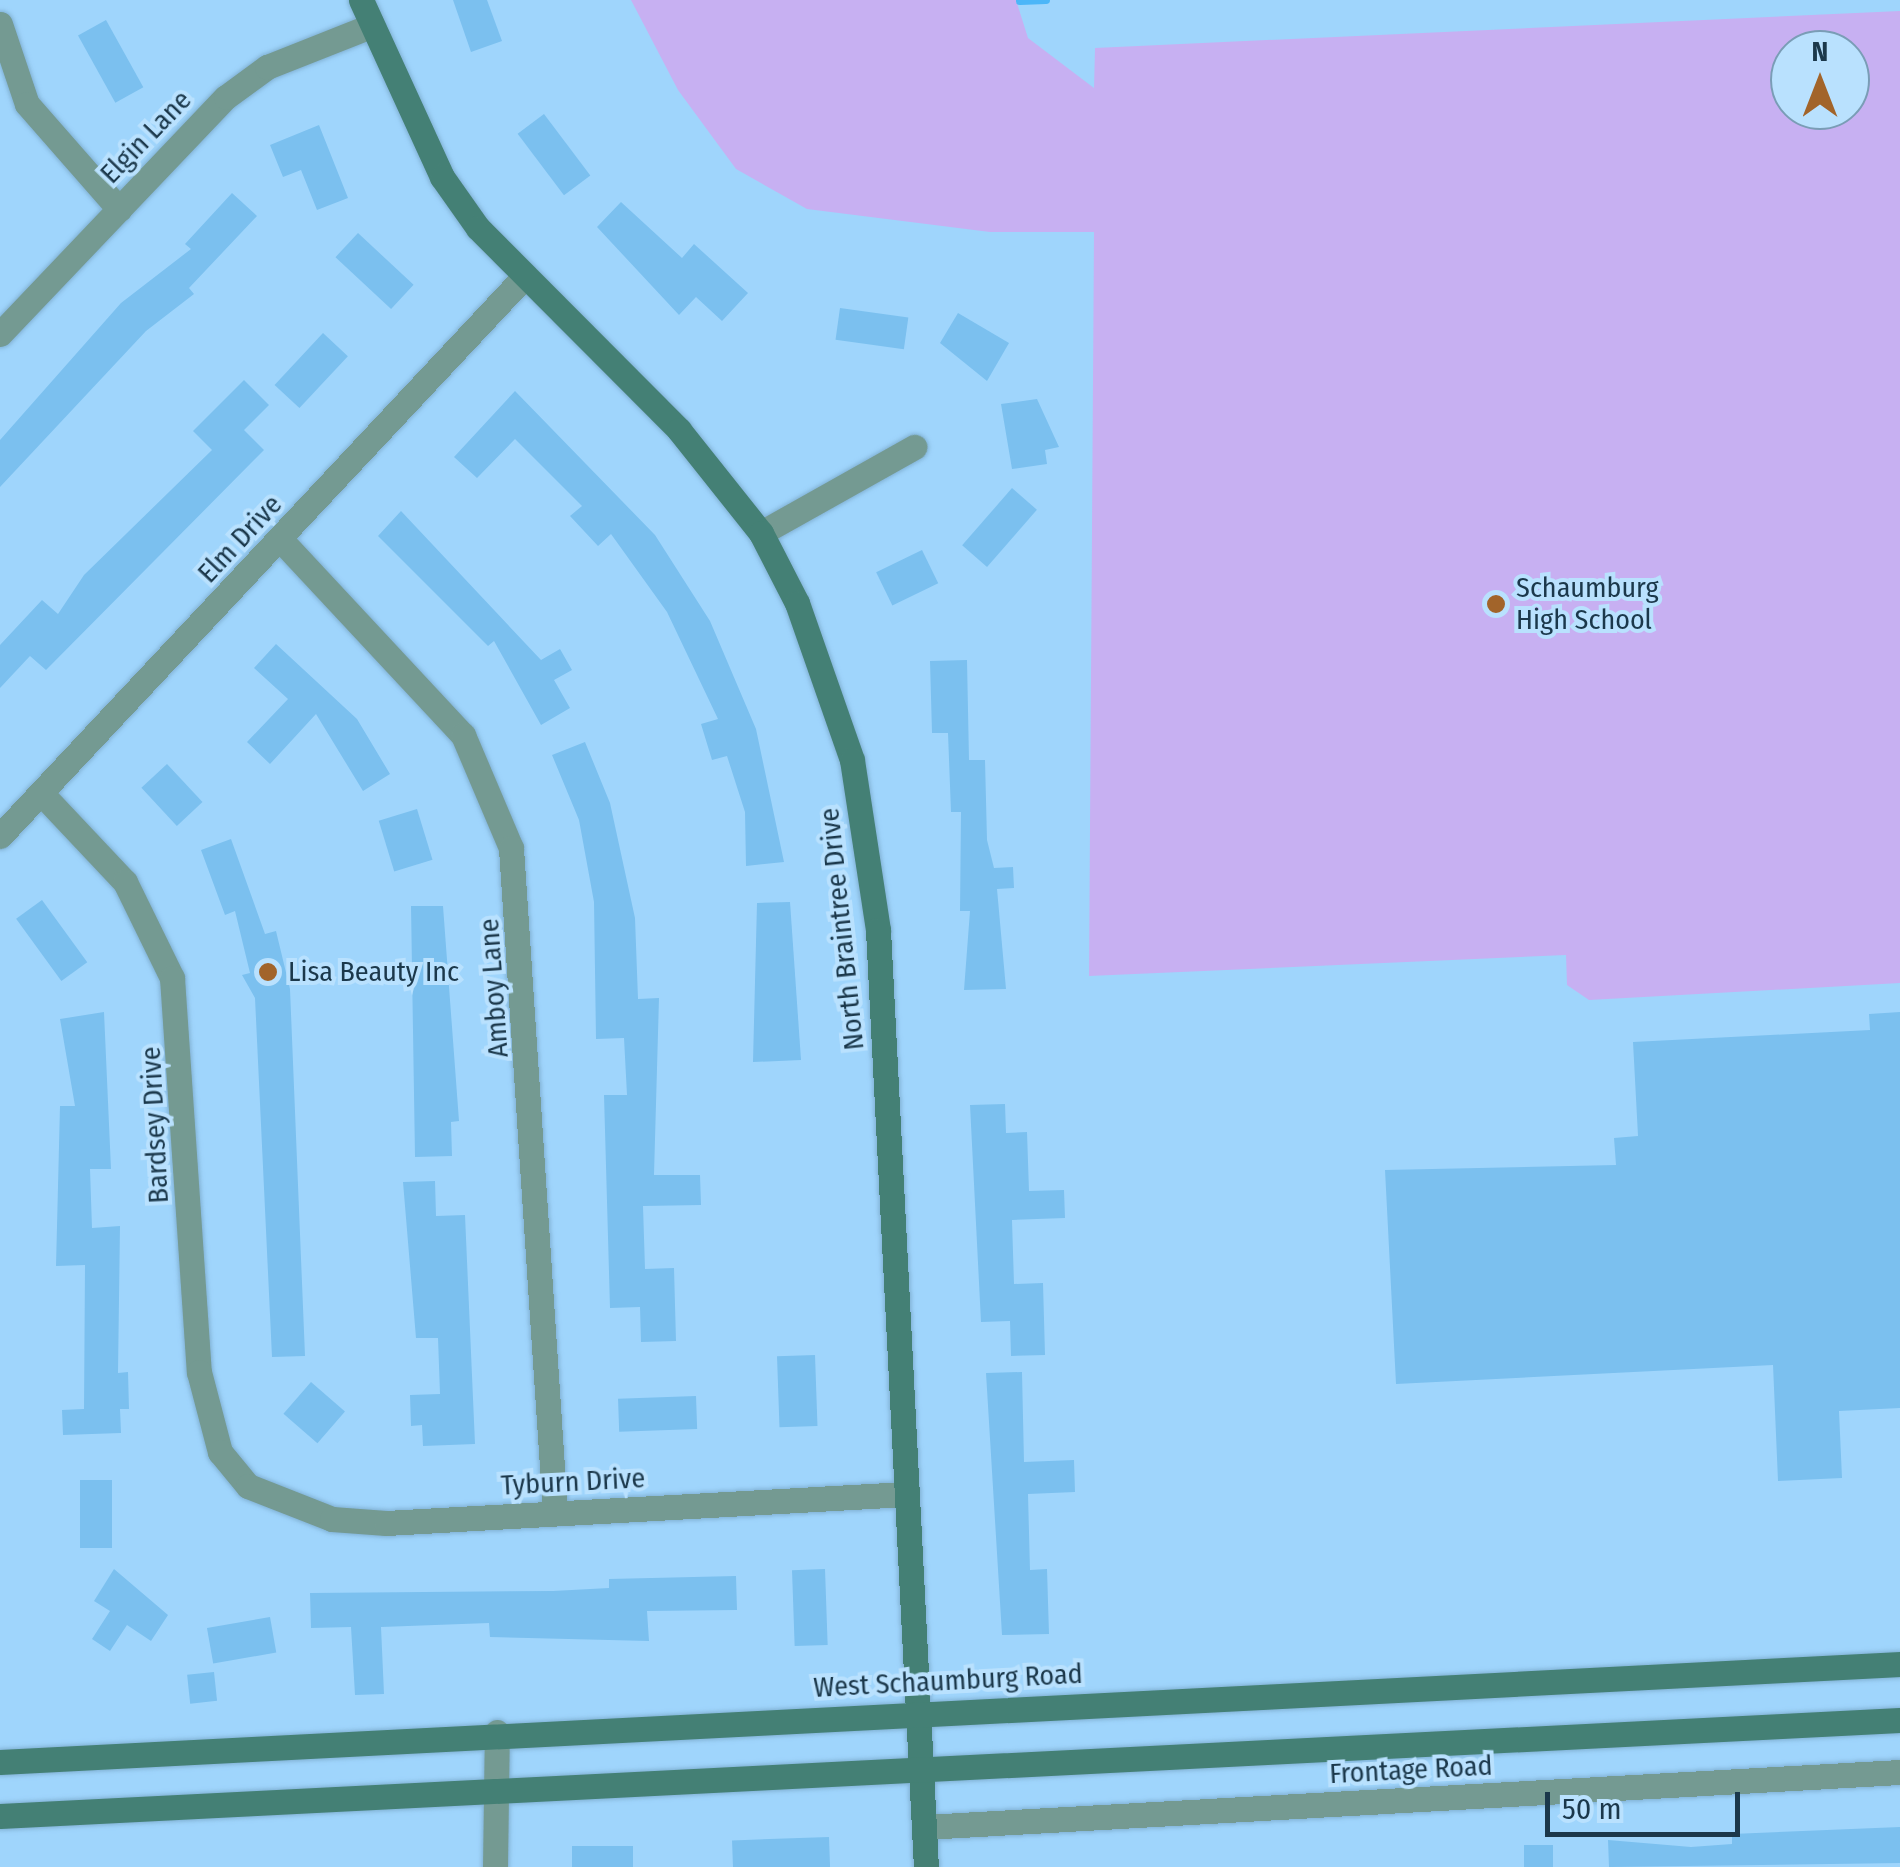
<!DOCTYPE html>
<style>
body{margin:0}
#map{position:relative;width:1900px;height:1867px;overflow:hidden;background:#9fd5fc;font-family:"Fira Sans Condensed",sans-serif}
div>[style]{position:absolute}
.green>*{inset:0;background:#c7b0f2}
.stream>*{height:8px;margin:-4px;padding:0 4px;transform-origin:4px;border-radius:4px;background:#4cb6f8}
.building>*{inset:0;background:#7bc0ef;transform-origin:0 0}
.roads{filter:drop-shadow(0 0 2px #82b2d5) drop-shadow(0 0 2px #82b2d5)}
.street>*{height:25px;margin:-12.5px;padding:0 12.5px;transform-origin:12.5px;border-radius:12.5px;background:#749a92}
.secondary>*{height:25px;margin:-12.5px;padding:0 12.5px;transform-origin:12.5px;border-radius:12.5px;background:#448075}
.dots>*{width:28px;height:28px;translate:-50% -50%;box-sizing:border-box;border:5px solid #b9e1fe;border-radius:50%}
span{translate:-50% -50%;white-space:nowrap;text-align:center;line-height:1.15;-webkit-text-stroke:8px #b9e1fe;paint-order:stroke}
.street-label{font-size:28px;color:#1b384b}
.poi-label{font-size:28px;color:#1b384b}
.left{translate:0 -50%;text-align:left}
.north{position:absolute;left:1770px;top:30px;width:100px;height:100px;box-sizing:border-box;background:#b9e1fe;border:2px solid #7a9db6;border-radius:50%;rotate:0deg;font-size:28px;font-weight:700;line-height:40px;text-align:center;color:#1b384b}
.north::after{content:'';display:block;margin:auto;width:35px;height:45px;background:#a2642a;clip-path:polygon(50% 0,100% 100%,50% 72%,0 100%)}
.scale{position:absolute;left:1545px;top:1792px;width:195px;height:45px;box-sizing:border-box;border:5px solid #1b384b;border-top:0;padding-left:12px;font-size:30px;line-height:35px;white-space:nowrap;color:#1b384b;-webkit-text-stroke:8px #b9e1fe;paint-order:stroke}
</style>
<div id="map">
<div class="green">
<i style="clip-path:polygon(evenodd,631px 0,1016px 0,1028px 38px,1094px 88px,1095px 48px,1900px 11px,1900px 983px,1589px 1000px,1567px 985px,1566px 955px,1089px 976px,1094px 232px,990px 232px,807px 209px,736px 169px,678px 90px,631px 0,1790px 50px,1850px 50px,1850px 110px,1790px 110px,1790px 50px)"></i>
</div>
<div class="stream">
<i style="left:1020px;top:1px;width:26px;rotate:-2deg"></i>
</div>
<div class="building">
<i style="clip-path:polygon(453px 0,487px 0,502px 41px,471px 52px)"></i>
<i style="left:106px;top:20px;width:77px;height:32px;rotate:61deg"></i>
<i style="left:544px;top:114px;width:77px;height:33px;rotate:53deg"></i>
<i style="clip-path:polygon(319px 125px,348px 198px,317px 210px,301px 170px,283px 177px,270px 145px)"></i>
<i style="clip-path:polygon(232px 193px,257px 216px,189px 288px,194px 294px,146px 331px,0 487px,0 440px,121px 303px,191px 249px,185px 244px)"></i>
<i style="clip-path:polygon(621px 202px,682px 258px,694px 244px,748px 293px,722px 321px,696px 297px,679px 315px,597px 227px)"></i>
<i style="left:358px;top:233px;width:76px;height:33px;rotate:43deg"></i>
<i style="left:840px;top:308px;width:69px;height:32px;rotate:8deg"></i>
<i style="clip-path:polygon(958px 313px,1009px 343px,987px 381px,940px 343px)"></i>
<i style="left:323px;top:333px;width:34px;height:71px;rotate:43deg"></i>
<i style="clip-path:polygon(244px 380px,269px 405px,244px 430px,264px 450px,46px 670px,30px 656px,0 688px,0 645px,42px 600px,58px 614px,84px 575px,212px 450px,193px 431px)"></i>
<i style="clip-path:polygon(515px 391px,655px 535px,710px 621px,756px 729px,784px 862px,746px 866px,745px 812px,727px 756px,712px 760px,701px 724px,718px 719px,667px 612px,611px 534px,598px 546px,570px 516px,582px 506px,515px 439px,477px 478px,454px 457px)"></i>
<i style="clip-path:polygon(1037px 399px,1059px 447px,1045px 450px,1047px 464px,1012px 469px,1001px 404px)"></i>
<i style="left:1012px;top:488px;width:33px;height:76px;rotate:41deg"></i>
<i style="clip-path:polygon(401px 511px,541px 660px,560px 649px,572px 670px,554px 680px,570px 708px,541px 725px,494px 641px,488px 646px,378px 536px)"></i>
<i style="left:922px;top:550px;width:37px;height:51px;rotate:64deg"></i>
<i style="clip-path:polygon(276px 644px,357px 719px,390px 774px,363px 791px,316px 714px,270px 764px,247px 742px,288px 699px,254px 668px)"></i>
<i style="clip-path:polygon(967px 660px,969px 760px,985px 760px,987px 840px,994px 868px,1013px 867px,1014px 888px,997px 889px,1006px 989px,964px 990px,970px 911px,960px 911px,961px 812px,951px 812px,948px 733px,932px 733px,930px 661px)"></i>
<i style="clip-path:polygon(585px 742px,610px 803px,635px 918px,638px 999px,659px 998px,654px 1175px,700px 1175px,701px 1205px,643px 1206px,645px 1269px,674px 1268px,676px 1341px,641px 1342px,640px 1307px,610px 1308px,604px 1095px,627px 1095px,624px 1038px,596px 1039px,594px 902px,579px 820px,552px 755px)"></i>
<i style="left:167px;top:764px;width:52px;height:35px;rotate:47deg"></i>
<i style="left:417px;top:809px;width:53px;height:40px;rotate:73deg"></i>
<i style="clip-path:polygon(231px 839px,265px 934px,276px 931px,290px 989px,305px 1356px,272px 1357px,255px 998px,242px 975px,250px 973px,235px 911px,225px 915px,201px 850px)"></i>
<i style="left:42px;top:900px;width:77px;height:32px;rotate:54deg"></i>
<i style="clip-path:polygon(790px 902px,801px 1060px,753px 1062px,757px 903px)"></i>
<i style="clip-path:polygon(411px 906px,443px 906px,459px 1121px,451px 1122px,452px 1156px,415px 1157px)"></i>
<i style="clip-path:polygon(104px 1012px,111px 1169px,90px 1169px,92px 1228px,120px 1226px,118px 1373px,128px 1372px,129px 1409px,120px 1409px,121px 1433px,63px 1435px,62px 1410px,84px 1409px,85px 1265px,56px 1266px,60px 1106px,75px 1106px,60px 1019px)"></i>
<i style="clip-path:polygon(1900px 1012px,1900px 1408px,1839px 1411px,1842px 1478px,1778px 1481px,1773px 1365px,1396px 1384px,1385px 1170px,1616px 1165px,1614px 1138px,1638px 1136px,1633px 1042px,1870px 1030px,1869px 1014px)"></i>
<i style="clip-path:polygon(1005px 1104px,1006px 1133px,1027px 1132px,1029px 1191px,1064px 1190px,1065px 1218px,1012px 1220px,1014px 1284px,1043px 1283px,1045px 1355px,1011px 1356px,1010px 1321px,981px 1322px,970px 1105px)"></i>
<i style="clip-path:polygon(435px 1181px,436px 1216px,465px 1215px,475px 1444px,423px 1446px,422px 1425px,411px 1426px,410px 1395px,440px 1394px,438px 1338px,416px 1338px,403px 1182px)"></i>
<i style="left:815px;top:1355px;width:71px;height:38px;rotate:88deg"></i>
<i style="clip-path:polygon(1022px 1372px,1024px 1462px,1074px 1460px,1075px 1492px,1028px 1494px,1030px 1570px,1047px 1569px,1049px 1634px,1002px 1635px,986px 1373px)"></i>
<i style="left:311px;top:1382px;width:45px;height:42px;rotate:41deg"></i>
<i style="left:696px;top:1396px;width:33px;height:78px;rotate:88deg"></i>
<i style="left:80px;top:1480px;width:32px;height:68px"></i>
<i style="clip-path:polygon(114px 1569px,168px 1615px,151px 1641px,127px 1625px,110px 1651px,92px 1639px,110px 1611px,94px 1601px)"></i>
<i style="left:825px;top:1569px;width:76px;height:33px;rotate:88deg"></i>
<i style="clip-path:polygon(736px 1576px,737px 1610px,647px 1611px,649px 1641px,490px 1637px,489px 1623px,381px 1627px,384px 1694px,355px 1695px,351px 1627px,311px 1628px,310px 1593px,553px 1591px,609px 1588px,609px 1579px)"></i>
<i style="left:270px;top:1617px;width:36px;height:64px;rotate:80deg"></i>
<i style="left:214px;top:1672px;width:29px;height:27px;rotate:84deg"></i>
<i style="clip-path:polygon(1900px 1827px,1900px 1863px,1609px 1867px,1608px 1840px,1691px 1847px,1732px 1844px,1732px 1834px)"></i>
<i style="left:829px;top:1837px;width:30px;height:97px;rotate:88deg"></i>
<i style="left:1553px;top:1845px;width:22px;height:29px;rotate:90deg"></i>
<i style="left:633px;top:1846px;width:21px;height:61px;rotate:90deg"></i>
</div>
<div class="roads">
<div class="street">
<i style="left:0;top:24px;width:84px;rotate:71.4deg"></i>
<i style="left:27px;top:104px;width:140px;rotate:48.8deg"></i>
<i style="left:0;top:334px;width:327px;rotate:-46.4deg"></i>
<i style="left:226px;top:97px;width:51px;rotate:-36.2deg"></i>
<i style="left:267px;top:67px;width:109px;rotate:-21.6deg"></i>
<i style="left:761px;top:533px;width:176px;rotate:-29.3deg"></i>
<i style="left:281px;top:540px;width:267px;rotate:47deg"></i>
<i style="left:463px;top:735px;width:123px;rotate:67deg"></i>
<i style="left:511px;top:848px;width:666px;rotate:86.21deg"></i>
<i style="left:42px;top:794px;width:121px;rotate:46.7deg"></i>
<i style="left:125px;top:882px;width:107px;rotate:63.9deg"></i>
<i style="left:172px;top:978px;width:395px;rotate:86.1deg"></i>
<i style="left:199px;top:1372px;width:83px;rotate:75.3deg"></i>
<i style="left:220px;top:1452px;width:44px;rotate:50.5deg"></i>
<i style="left:248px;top:1486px;width:90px;rotate:21.4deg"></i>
<i style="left:332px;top:1519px;width:54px;rotate:4.2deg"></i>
<i style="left:386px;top:1523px;width:522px;rotate:-3.19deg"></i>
<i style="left:0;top:836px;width:762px;rotate:-46.86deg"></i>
<i style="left:925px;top:1827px;width:977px;rotate:-3.23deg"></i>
<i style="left:495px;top:1867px;width:135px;rotate:-89.2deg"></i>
</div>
<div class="secondary">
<i style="left:361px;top:0;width:195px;rotate:65.4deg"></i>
<i style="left:442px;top:177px;width:62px;rotate:54.8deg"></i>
<i style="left:478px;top:228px;width:285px;rotate:45.1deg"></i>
<i style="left:679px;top:430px;width:132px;rotate:51.5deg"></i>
<i style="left:761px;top:533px;width:79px;rotate:62.8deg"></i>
<i style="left:797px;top:603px;width:166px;rotate:70.7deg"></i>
<i style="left:852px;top:760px;width:172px;rotate:81.3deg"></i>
<i style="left:878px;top:930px;width:938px;rotate:87.07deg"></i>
<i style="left:0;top:1762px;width:1903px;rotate:-2.95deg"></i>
<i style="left:0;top:1816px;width:1902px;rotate:-2.89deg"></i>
</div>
</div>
<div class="dots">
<i style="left:1496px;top:604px;background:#a2642a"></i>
<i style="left:268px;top:972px;background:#a2642a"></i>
</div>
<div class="street-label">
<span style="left:146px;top:137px;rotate:-46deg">Elgin Lane</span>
<span style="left:240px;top:539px;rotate:-47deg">Elm Drive</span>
<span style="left:842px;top:929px;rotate:-96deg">North Braintree Drive</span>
<span style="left:494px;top:988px;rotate:-94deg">Amboy Lane</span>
<span style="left:155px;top:1125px;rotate:-93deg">Bardsey Drive</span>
<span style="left:573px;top:1482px;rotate:-3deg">Tyburn Drive</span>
<span style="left:948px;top:1681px;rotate:-3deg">West Schaumburg Road</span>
<span style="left:1411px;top:1770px;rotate:-3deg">Frontage Road</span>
</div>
<div class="poi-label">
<span class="left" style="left:1516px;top:604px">Schaumburg<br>High School</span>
<span class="left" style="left:288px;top:972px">Lisa Beauty Inc</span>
</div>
<div class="north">N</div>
<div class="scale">50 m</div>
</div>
